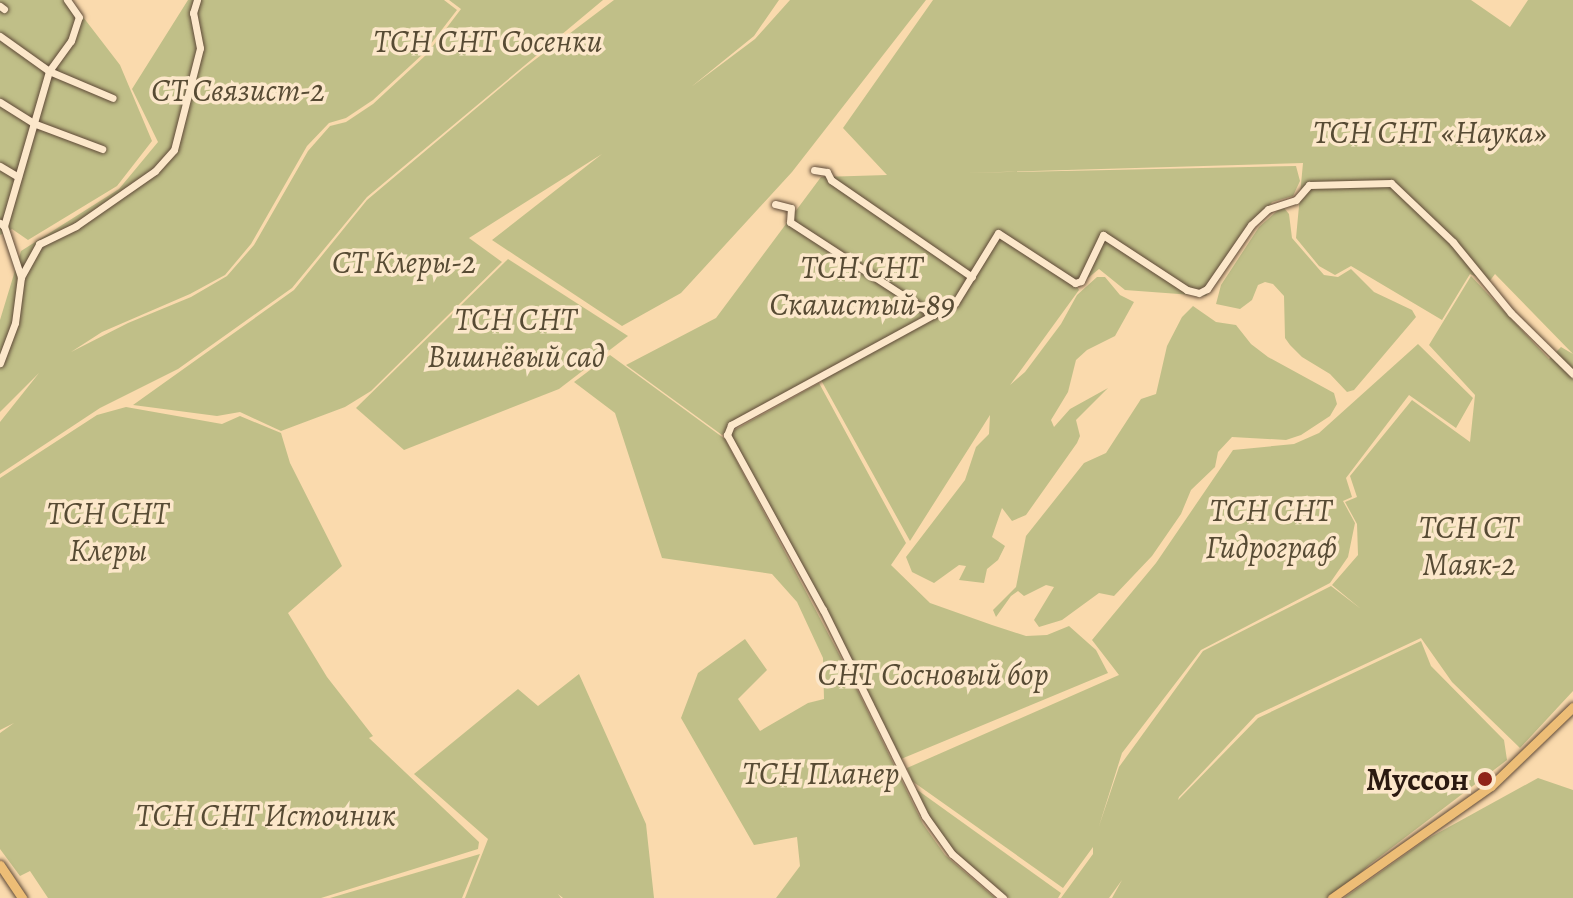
<!DOCTYPE html>
<meta charset="utf-8">
<style>
body{margin:0}
#map{position:relative;width:1573px;height:898px;overflow:hidden;background:#fadaad;font-family:Alegreya,serif}
div>[style]{position:absolute}
.green>*{inset:0;background:#c0bf88}
.roads{filter:drop-shadow(0 0 2px #5e4937) drop-shadow(0 0 2px #5e4937)}
.minor>*{height:7px;margin:-3.5px;padding:0 3.5px;transform-origin:3.5px;border-radius:3.5px;background:#fce7ca}
.major>*{height:9px;margin:-4.5px;padding:0 4.5px;transform-origin:4.5px;border-radius:4.5px;background:#edbd76}
.dots>*{width:22px;height:22px;translate:-50% -50%;box-sizing:border-box;border:4px solid #fce7ca;border-radius:50%}
span{translate:-50% -50%;white-space:nowrap;text-align:center;line-height:1.15;-webkit-text-stroke:7px #fce7ca;paint-order:stroke}
.park-label{font-size:32px;color:#574b34;font-style:italic}
.poi-label{font-size:32px;color:#2a1910;font-weight:700}
.right{translate:-100% -50%;text-align:right}
</style>
<div id="map">
<div class="green">
<i style="clip-path:polygon(0 0,70px 0,120px 65px,152px 141px,117px 186px,28px 240px,12px 229px,0 235px)"></i>
<i style="clip-path:polygon(188px 0,444px 0,457px 10px,423px 54px,373px 100px,346px 118px,329px 123px,307px 146px,251px 244px,225px 275px,190px 294px,102px 332px,71px 352px,128px 323px,191px 297px,227px 276px,254px 245px,308px 151px,330px 126px,346px 122px,373px 104px,426px 55px,461px 9px,449px 0,603px 0,367px 197px,292px 288px,178px 369px,100px 408px,0 474px,0 422px,39px 373px,0 412px,0 320px,21px 251px,119px 189px,158px 142px,132px 89px)"></i>
<i style="clip-path:polygon(614px 0,779px 0,754px 36px,691px 87px,755px 39px,790px 0,926px 0,792px 172px,681px 293px,622px 326px,492px 240px,602px 154px,469px 238px,502px 262px,371px 391px,345px 407px,281px 431px,240px 412px,217px 416px,133px 405px,294px 290px,367px 200px,524px 68px)"></i>
<i style="clip-path:polygon(933px 0,1471px 0,1510px 27px,1528px 0,1573px 0,1573px 691px,1520px 748px,1452px 682px,1421px 638px,1256px 715px,1179px 797px,1178px 800px,1258px 718px,1421px 641px,1431px 666px,1504px 740px,1507px 760px,1369px 865px,1333px 898px,1112px 898px,1122px 880px,1109px 898px,1061px 898px,1093px 854px,1093px 847px,1063px 888px,912px 781px,907px 768px,1119px 675px,1092px 640px,1156px 563px,1233px 450px,1294px 444px,1319px 433px,1418px 344px,1473px 398px,1456px 428px,1409px 395px,1346px 478px,1352px 497px,1343px 501px,1355px 523px,1348px 557px,1330px 583px,1201px 650px,1122px 753px,1099px 826px,1119px 767px,1203px 651px,1331px 586px,1361px 609px,1332px 585px,1358px 555px,1357px 524px,1345px 502px,1357px 497px,1350px 476px,1412px 400px,1470px 442px,1475px 395px,1429px 345px,1471px 276px,1549px 359px,1561px 347px,1573px 354px,1495px 274px,1489px 282px,1470px 274px,1442px 320px,1351px 266px,1335px 275px,1319px 266px,1296px 238px,1303px 163px,964px 173px,1296px 166px,1300px 181px,1293px 196px,1272px 202px,1206px 296px,1125px 290px,1099px 269px,1077px 287px,1079px 290px,1010px 385px,1025px 372px,1061px 324px,1077px 295px,1097px 277px,1105px 277px,1120px 295px,1134px 302px,1115px 336px,1087px 350px,1076px 360px,1068px 392px,1051px 420px,1054px 427px,1070px 409px,1108px 388px,1076px 420px,1080px 436px,1077px 443px,1026px 515px,1012px 521px,1002px 508px,992px 537px,1005px 546px,998px 560px,987px 569px,984px 583px,959px 580px,966px 566px,959px 565px,934px 583px,912px 572px,906px 557px,965px 480px,976px 447px,989px 434px,990px 415px,910px 541px,821px 380px,722px 435px,626px 365px,716px 318px,821px 177px,887px 175px,843px 128px)"></i>
<i style="clip-path:polygon(1284px 208px,1289px 214px,1292px 238px,1324px 275px,1338px 277px,1351px 269px,1374px 292px,1412px 310px,1416px 317px,1354px 390px,1347px 392px,1330px 374px,1302px 357px,1290px 345px,1285px 338px,1284px 296px,1273px 284px,1265px 282px,1258px 285px,1252px 300px,1240px 309px,1216px 304px,1221px 285px,1259px 227px,1277px 211px)"></i>
<i style="clip-path:polygon(508px 259px,628px 336px,559px 389px,404px 450px,356px 408px)"></i>
<i style="clip-path:polygon(1193px 306px,1216px 322px,1236px 325px,1251px 344px,1268px 357px,1334px 393px,1337px 404px,1330px 416px,1301px 435px,1286px 440px,1232px 437px,1218px 452px,1215px 467px,1191px 490px,1181px 514px,1152px 556px,1114px 596px,1099px 593px,1062px 620px,1039px 627px,1034px 620px,1054px 587px,1046px 585px,1024px 596px,1018px 591px,1011px 596px,996px 617px,993px 610px,1016px 587px,1026px 536px,1084px 463px,1106px 453px,1141px 399px,1156px 394px,1167px 346px,1182px 317px)"></i>
<i style="clip-path:polygon(610px 355px,725px 439px,849px 673px,923px 824px,945px 855px,995px 898px,776px 898px,800px 866px,797px 837px,754px 845px,681px 718px,698px 673px,745px 639px,767px 670px,738px 699px,760px 731px,808px 703px,824px 699px,823px 658px,797px 602px,772px 574px,662px 558px,615px 413px,574px 382px)"></i>
<i style="clip-path:polygon(819px 383px,906px 543px,891px 565px,930px 603px,992px 625px,1026px 636px,1047px 635px,1069px 626px,1096px 650px,1108px 673px,901px 759px,831px 618px,729px 433px)"></i>
<i style="clip-path:polygon(126px 407px,222px 424px,240px 416px,281px 433px,290px 463px,342px 566px,288px 613px,327px 677px,373px 736px,369px 738px,479px 842px,478px 849px,321px 898px,48px 898px,30px 871px,20px 876px,0 849px,0 733px,14px 723px,0 730px,0 478px,97px 415px)"></i>
<i style="clip-path:polygon(579px 674px,646px 824px,654px 898px,563px 898px,558px 894px,561px 898px,465px 898px,488px 839px,414px 774px,518px 689px,538px 706px)"></i>
<i style="clip-path:polygon(1538px 778px,1573px 790px,1573px 898px,1344px 898px,1427px 839px)"></i>
<i style="clip-path:polygon(916px 789px,1061px 893px,1058px 898px,1009px 898px,954px 851px,934px 825px)"></i>
<i style="clip-path:polygon(480px 854px,462px 898px,330px 898px)"></i>
</div>
<div class="roads">
<div class="minor">
<i style="left:0;top:6px;width:5px;rotate:37deg"></i>
<i style="left:0;top:36px;width:60px;rotate:35.5deg"></i>
<i style="left:49px;top:71px;width:69px;rotate:22.9deg"></i>
<i style="left:0;top:102px;width:39px;rotate:32deg"></i>
<i style="left:33px;top:123px;width:74px;rotate:20.6deg"></i>
<i style="left:0;top:166px;width:21px;rotate:31deg"></i>
<i style="left:814px;top:170px;width:13px;rotate:9deg"></i>
<i style="left:827px;top:172px;width:9px;rotate:63deg"></i>
<i style="left:831px;top:180px;width:171px;rotate:34.5deg"></i>
<i style="left:775px;top:204px;width:16px;rotate:14deg"></i>
<i style="left:791px;top:208px;width:14px;rotate:94deg"></i>
<i style="left:790px;top:222px;width:171px;rotate:33deg"></i>
<i style="left:0;top:223px;width:5px;rotate:37deg"></i>
<i style="left:4px;top:226px;width:54px;rotate:71.6deg"></i>
<i style="left:21px;top:277px;width:46px;rotate:97.4deg"></i>
<i style="left:15px;top:323px;width:43px;rotate:110.6deg"></i>
<i style="left:4px;top:226px;width:161px;rotate:-73.8deg"></i>
<i style="left:49px;top:71px;width:37px;rotate:-54deg"></i>
<i style="left:71px;top:41px;width:25px;rotate:-72deg"></i>
<i style="left:79px;top:17px;width:21px;rotate:-125deg"></i>
<i style="left:21px;top:277px;width:38px;rotate:-61deg"></i>
<i style="left:39px;top:244px;width:41px;rotate:-25.9deg"></i>
<i style="left:76px;top:226px;width:96px;rotate:-34.8deg"></i>
<i style="left:155px;top:171px;width:28px;rotate:-48deg"></i>
<i style="left:174px;top:150px;width:105px;rotate:-75.7deg"></i>
<i style="left:200px;top:48px;width:36px;rotate:-101deg"></i>
<i style="left:193px;top:13px;width:14px;rotate:-73deg"></i>
<i style="left:1003px;top:898px;width:67px;rotate:-139.2deg"></i>
<i style="left:952px;top:854px;width:47px;rotate:-125.4deg"></i>
<i style="left:925px;top:816px;width:230px;rotate:-116.3deg"></i>
<i style="left:823px;top:610px;width:200px;rotate:-118.7deg"></i>
<i style="left:727px;top:435px;width:11px;rotate:-68deg"></i>
<i style="left:731px;top:425px;width:255px;rotate:-28.6deg"></i>
<i style="left:955px;top:303px;width:82px;rotate:-58.4deg"></i>
<i style="left:998px;top:233px;width:92px;rotate:33deg"></i>
<i style="left:1075px;top:283px;width:6px;rotate:-18deg"></i>
<i style="left:1081px;top:281px;width:51px;rotate:-64.4deg"></i>
<i style="left:1103px;top:235px;width:100px;rotate:33.2deg"></i>
<i style="left:1187px;top:290px;width:12px;rotate:14deg"></i>
<i style="left:1199px;top:293px;width:9px;rotate:-27deg"></i>
<i style="left:1207px;top:289px;width:78px;rotate:-55.5deg"></i>
<i style="left:1251px;top:225px;width:23px;rotate:-43deg"></i>
<i style="left:1268px;top:209px;width:29px;rotate:-18deg"></i>
<i style="left:1296px;top:200px;width:20px;rotate:-49deg"></i>
<i style="left:1309px;top:185px;width:82px;rotate:-1.4deg"></i>
<i style="left:1391px;top:183px;width:86px;rotate:43.6deg"></i>
<i style="left:1453px;top:242px;width:92px;rotate:50.8deg"></i>
<i style="left:1511px;top:313px;width:87px;rotate:44.5deg"></i>
</div>
<div class="major">
<i style="left:0;top:865px;width:40px;rotate:56deg"></i>
<i style="left:1332px;top:898px;width:194px;rotate:-35.2deg"></i>
<i style="left:1491px;top:786px;width:114px;rotate:-43.9deg"></i>
</div>
</div>
<div class="dots">
<i style="left:1485px;top:779px;background:#8f2418"></i>
</div>
<div class="park-label">
<span style="left:488px;top:41px">ТСН СНТ Сосенки</span>
<span style="left:238px;top:90px">СТ Связист-2</span>
<span style="left:1430px;top:132px">ТСН СНТ «Наука»</span>
<span style="left:404px;top:262px">СТ Клеры-2</span>
<span style="left:862px;top:286px">ТСН СНТ<br>Скалистый-89</span>
<span style="left:516px;top:338px">ТСН СНТ<br>Вишнёвый сад</span>
<span style="left:1271px;top:529px">ТСН СНТ<br>Гидрограф</span>
<span style="left:108px;top:532px">ТСН СНТ<br>Клеры</span>
<span style="left:1469px;top:546px">ТСН СТ<br>Маяк-2</span>
<span style="left:933px;top:674px">СНТ Сосновый бор</span>
<span style="left:821px;top:773px">ТСН Планер</span>
<span style="left:266px;top:815px">ТСН СНТ Источник</span>
</div>
<div class="poi-label">
<span class="right" style="left:1469px;top:779px">Муссон</span>
</div>
</div>
